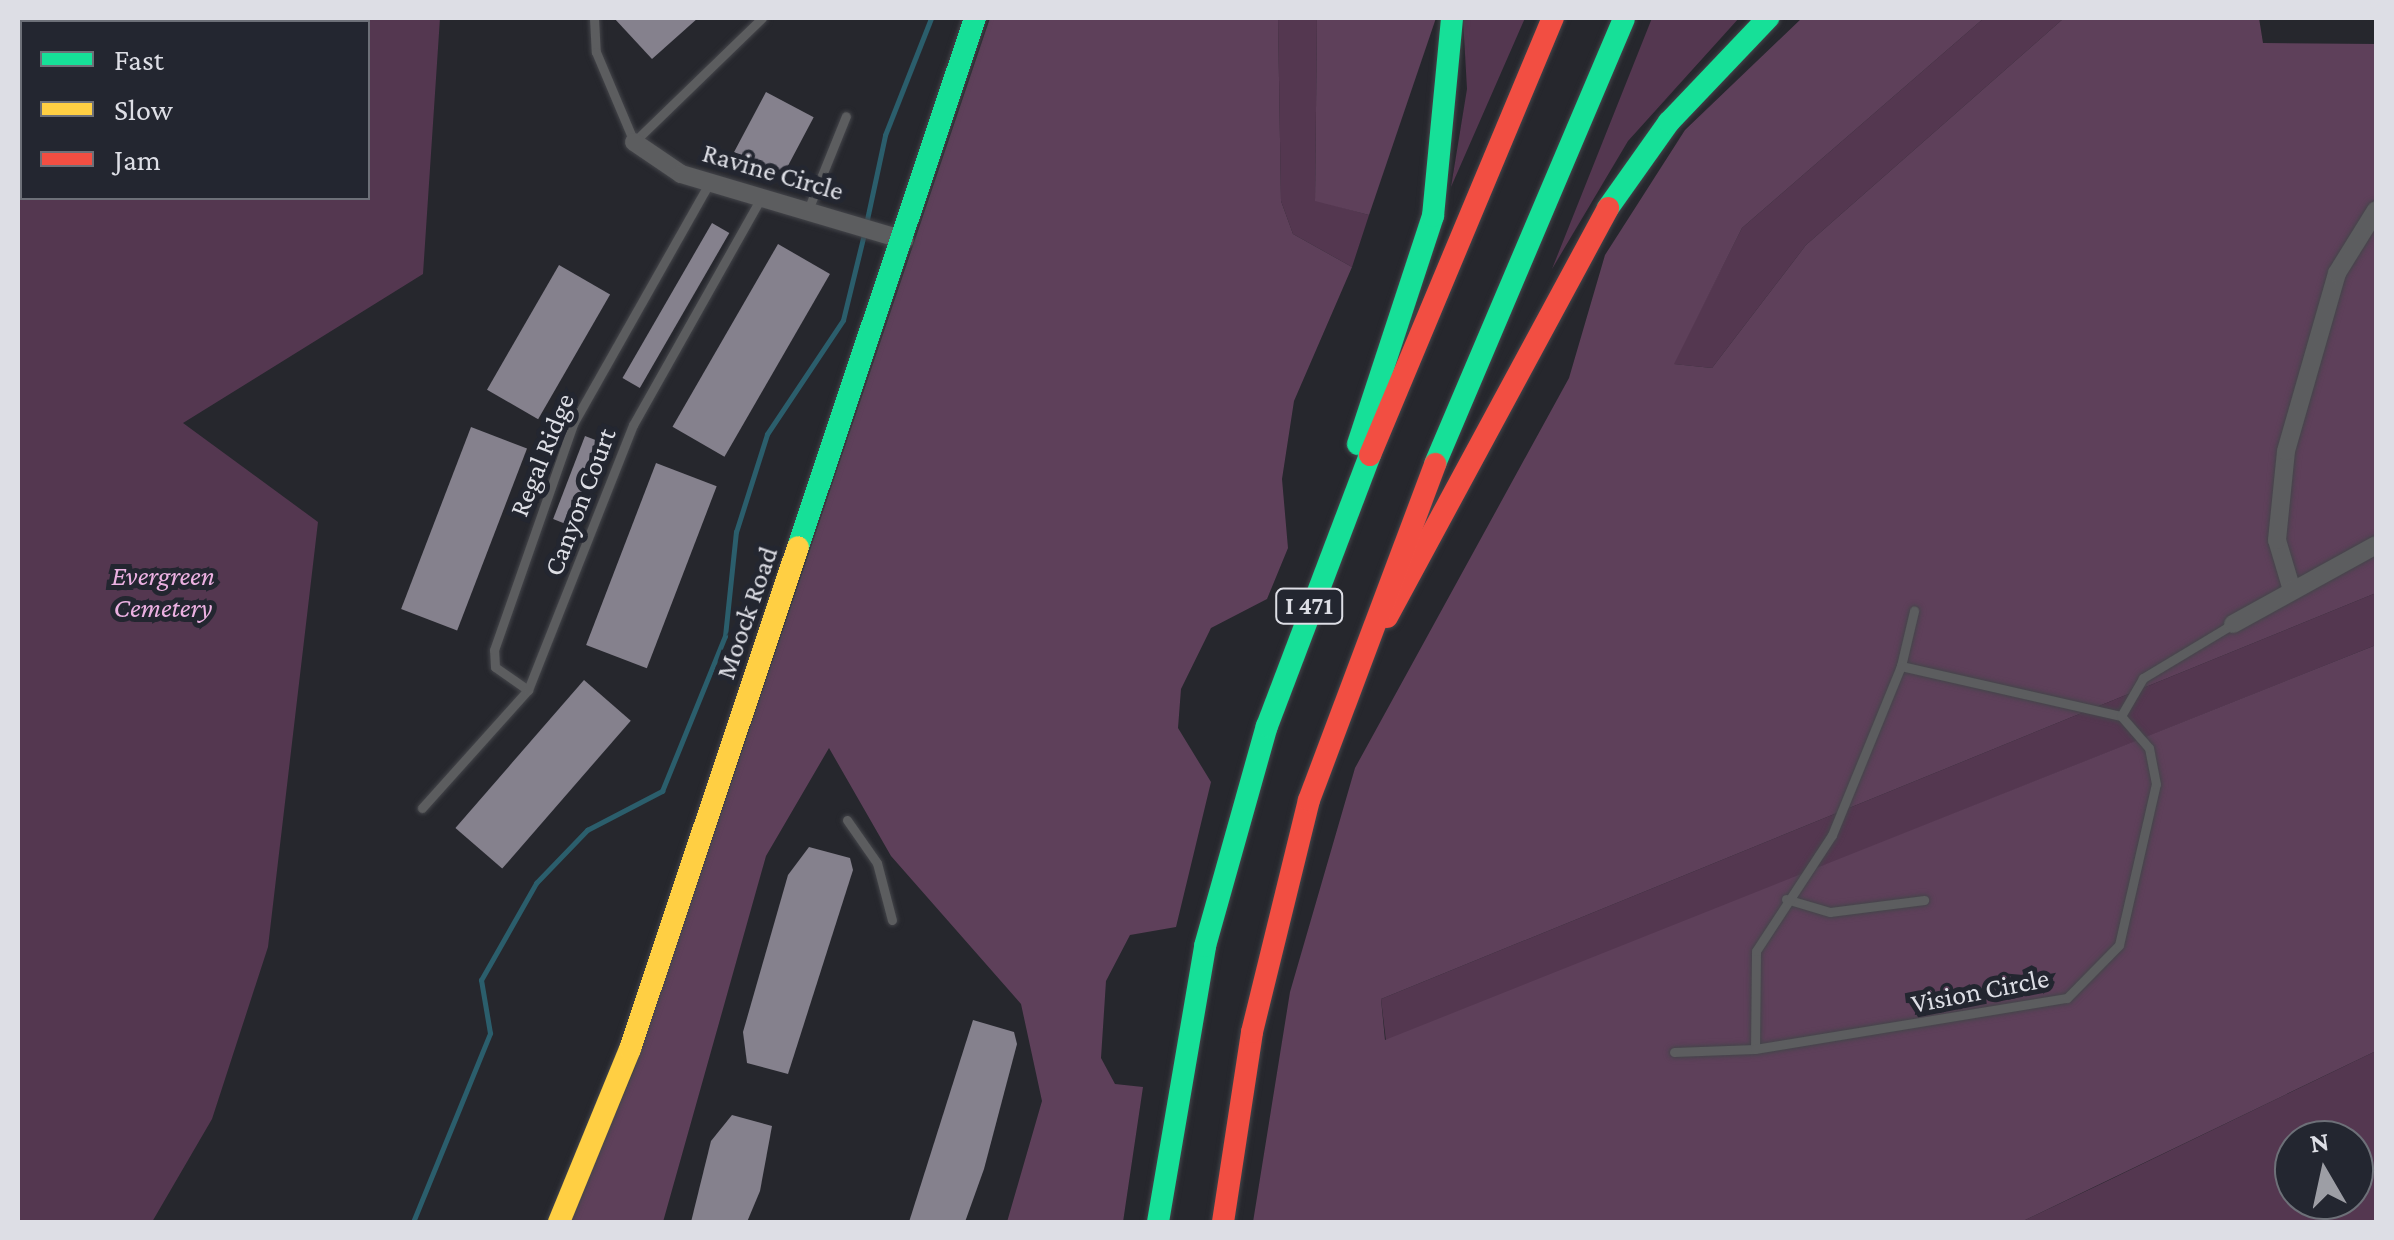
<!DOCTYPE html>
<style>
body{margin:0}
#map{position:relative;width:2394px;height:1240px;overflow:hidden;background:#26272d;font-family:"Crimson Pro",serif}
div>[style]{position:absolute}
.green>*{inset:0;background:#543750}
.forest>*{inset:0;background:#5e405a}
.stream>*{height:5px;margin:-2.5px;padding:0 2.5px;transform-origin:2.5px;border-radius:2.5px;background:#2b5e6c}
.building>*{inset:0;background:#85818d;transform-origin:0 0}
.roads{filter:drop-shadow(0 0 2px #44454a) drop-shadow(0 0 2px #44454a)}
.lane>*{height:9px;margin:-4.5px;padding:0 4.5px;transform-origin:4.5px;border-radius:4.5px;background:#5c5d5f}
.street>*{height:18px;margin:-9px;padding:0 9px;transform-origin:9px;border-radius:9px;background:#5c5d5f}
.fast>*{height:22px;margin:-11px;padding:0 11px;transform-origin:11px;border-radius:11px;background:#16e098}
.slow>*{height:22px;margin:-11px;padding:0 11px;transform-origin:11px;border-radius:11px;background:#ffcf43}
.jam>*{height:22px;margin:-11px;padding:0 11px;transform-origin:11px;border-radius:11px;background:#f24e42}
span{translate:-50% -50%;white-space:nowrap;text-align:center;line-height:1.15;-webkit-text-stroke:10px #232630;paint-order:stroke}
.shield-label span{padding:2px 8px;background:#232630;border:2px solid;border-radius:8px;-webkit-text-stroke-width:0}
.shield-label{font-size:25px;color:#dddee5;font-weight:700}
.street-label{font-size:28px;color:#dddee5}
.park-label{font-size:28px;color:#ecb1e2;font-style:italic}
.frame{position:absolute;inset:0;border:20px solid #dddee5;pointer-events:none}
.legend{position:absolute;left:20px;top:20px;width:350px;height:180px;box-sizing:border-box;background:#232630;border:2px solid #6d7078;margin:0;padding:12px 18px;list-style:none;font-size:30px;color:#dddee5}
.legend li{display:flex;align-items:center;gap:20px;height:50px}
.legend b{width:50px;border:2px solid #6d7078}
.north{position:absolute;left:2274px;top:1120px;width:100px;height:100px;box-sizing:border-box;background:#232630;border:2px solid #6d7078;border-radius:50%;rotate:351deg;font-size:28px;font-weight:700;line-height:40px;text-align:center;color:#dddee5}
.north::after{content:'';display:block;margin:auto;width:35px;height:45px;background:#9d9ea5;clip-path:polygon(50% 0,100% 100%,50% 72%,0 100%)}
</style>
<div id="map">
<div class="green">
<i style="clip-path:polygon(evenodd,18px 18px,440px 18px,423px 274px,183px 423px,318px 522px,268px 947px,212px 1119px,152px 1222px,18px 1222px,18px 18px,368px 22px,368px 198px,22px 198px,22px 22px,368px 22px)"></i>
<i style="clip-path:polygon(1278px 18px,1317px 18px,1315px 200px,1369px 215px,1352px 267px,1293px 234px,1281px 201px)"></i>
<i style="clip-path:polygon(1463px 18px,1525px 18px,1451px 187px,1467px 89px)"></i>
<i style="clip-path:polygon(1652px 18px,1739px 18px,1628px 141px,1552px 269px)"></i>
<i style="clip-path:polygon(1984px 18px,2064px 18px,1806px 245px,1712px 368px,1673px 364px,1742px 228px)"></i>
<i style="clip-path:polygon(2376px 593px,2376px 645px,1386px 1041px,1381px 999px)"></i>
<i style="clip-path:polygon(evenodd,2376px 1051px,2376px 1222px,2021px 1222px,2101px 1184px,2376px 1051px,2294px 1140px,2354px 1140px,2354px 1200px,2294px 1200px,2294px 1140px)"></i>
</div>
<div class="forest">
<i style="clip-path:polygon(990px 18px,1278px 18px,1281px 201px,1293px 234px,1352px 267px,1294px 401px,1282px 479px,1288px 548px,1267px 599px,1211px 628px,1181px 689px,1178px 728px,1211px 782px,1176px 927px,1130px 935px,1106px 981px,1101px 1058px,1115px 1084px,1143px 1087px,1123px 1222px,1007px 1222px,1042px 1101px,1021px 1004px,891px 856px,829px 748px,766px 856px,663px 1222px,569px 1222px,634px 1070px)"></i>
<i style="clip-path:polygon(1317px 18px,1436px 18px,1369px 215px,1315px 201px)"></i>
<i style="clip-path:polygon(1802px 18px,1984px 18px,1742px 228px,1674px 364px,1712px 368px,1806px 245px,2064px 18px,2259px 18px,2263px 43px,2376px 44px,2376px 593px,1381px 999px,1385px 1040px,2376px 645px,2376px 1051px,2021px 1222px,1253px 1222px,1290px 992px,1355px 768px,1569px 378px,1605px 255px,1685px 130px)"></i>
</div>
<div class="stream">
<i style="left:866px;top:224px;width:91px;rotate:-77.9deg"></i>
<i style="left:885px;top:135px;width:126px;rotate:-68.5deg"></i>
<i style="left:413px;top:1222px;width:204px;rotate:-67.8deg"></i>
<i style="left:490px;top:1033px;width:54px;rotate:-99.6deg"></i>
<i style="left:481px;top:980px;width:112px;rotate:-60.4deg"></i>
<i style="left:536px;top:883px;width:74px;rotate:-46.1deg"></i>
<i style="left:587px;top:830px;width:85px;rotate:-27.5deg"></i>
<i style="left:662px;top:791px;width:167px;rotate:-67.9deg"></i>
<i style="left:725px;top:636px;width:105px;rotate:-84deg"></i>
<i style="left:736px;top:532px;width:103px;rotate:-72.4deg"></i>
<i style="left:767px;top:434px;width:137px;rotate:-56.3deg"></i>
<i style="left:843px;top:320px;width:89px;rotate:-76.3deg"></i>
</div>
<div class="building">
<i style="clip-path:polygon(614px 18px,698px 18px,652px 59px)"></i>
<i style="left:766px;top:92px;width:54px;height:68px;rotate:28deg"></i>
<i style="left:712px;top:223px;width:20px;height:179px;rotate:30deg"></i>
<i style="left:778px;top:244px;width:60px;height:211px;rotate:30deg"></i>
<i style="left:559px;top:265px;width:59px;height:144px;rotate:30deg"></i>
<i style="left:471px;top:427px;width:60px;height:195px;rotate:21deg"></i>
<i style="left:585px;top:436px;width:19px;height:89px;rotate:21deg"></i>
<i style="left:656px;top:463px;width:65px;height:195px;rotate:21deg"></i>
<i style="left:584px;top:680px;width:62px;height:196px;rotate:41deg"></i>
<i style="clip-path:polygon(809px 847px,850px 858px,853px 870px,788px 1074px,747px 1063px,743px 1032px,788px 875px)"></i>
<i style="clip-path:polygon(973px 1020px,1014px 1032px,1017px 1044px,984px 1169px,965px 1222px,909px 1222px)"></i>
<i style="clip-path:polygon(732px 1115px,772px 1126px,760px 1191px,747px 1222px,691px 1222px,711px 1141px)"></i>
</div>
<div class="roads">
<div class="lane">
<i style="left:594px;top:18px;width:34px;rotate:87deg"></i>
<i style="left:596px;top:52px;width:98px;rotate:67.1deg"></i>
<i style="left:634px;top:142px;width:178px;rotate:-44.1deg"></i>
<i style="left:808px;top:210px;width:101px;rotate:-68deg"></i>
<i style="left:1901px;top:666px;width:57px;rotate:-76.7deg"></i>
<i style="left:528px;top:690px;width:40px;rotate:-145.1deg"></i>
<i style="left:495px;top:667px;width:17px;rotate:-93deg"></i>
<i style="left:494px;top:650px;width:242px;rotate:-70.7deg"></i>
<i style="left:574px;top:422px;width:274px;rotate:-60.5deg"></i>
<i style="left:422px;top:808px;width:159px;rotate:-48.1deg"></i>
<i style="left:528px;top:690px;width:285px;rotate:-68.4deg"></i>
<i style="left:633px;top:425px;width:261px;rotate:-60.6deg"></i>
<i style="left:847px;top:820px;width:52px;rotate:55.1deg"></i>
<i style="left:877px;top:863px;width:59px;rotate:75.3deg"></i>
<i style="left:1786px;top:899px;width:46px;rotate:16.5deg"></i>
<i style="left:1830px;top:912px;width:95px;rotate:-7.3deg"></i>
<i style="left:1755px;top:1049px;width:98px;rotate:-89.4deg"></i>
<i style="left:1756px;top:951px;width:139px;rotate:-56.8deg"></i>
<i style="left:1832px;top:835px;width:183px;rotate:-67.8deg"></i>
<i style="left:1901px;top:666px;width:226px;rotate:12.8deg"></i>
<i style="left:1674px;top:1052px;width:81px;rotate:-2.1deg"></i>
<i style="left:1755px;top:1049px;width:316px;rotate:-9.3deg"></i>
<i style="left:2067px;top:998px;width:74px;rotate:-45.5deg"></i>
<i style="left:2119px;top:945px;width:165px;rotate:-77.1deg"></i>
<i style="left:2156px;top:784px;width:37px;rotate:-101deg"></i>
<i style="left:2149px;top:748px;width:43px;rotate:-131.2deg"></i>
<i style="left:2121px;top:716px;width:44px;rotate:-59.9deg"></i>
<i style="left:2143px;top:678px;width:105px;rotate:-31deg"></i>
</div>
<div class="street">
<i style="left:634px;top:142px;width:57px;rotate:34.2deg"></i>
<i style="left:681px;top:174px;width:233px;rotate:16.5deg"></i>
<i style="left:2291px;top:587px;width:49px;rotate:-106.6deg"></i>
<i style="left:2277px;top:540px;width:89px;rotate:-84.2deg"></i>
<i style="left:2286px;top:451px;width:185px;rotate:-74deg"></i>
<i style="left:2337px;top:273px;width:74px;rotate:-58.2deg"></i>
<i style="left:2233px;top:624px;width:163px;rotate:-28.9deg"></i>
</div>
<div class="fast">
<i style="left:1608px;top:208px;width:105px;rotate:-54.7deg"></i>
<i style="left:1669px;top:122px;width:144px;rotate:-46.4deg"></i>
<i style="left:1358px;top:444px;width:240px;rotate:-71.8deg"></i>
<i style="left:1433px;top:216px;width:199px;rotate:-84.5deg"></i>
<i style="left:1435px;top:464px;width:484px;rotate:-67deg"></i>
<i style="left:798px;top:547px;width:558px;rotate:-71.5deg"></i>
<i style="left:1158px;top:1222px;width:280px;rotate:-80.3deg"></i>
<i style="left:1205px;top:946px;width:229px;rotate:-74.3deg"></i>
<i style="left:1267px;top:726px;width:290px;rotate:-69.2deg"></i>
</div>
<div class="slow">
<i style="left:559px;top:1222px;width:187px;rotate:-67.7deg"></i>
<i style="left:630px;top:1049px;width:529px;rotate:-71.5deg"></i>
</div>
<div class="jam">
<i style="left:1370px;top:455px;width:474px;rotate:-67.3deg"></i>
<i style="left:1387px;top:617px;width:465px;rotate:-61.6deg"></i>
<i style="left:1223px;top:1222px;width:192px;rotate:-81.3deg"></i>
<i style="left:1252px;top:1032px;width:239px;rotate:-76.2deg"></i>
<i style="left:1309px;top:800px;width:359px;rotate:-69.4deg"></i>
</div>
</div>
<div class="shield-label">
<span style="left:1309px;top:606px">I 471</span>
</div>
<div class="street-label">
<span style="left:773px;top:172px;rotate:16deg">Ravine Circle</span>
<span style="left:542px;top:455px;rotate:-68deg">Regal Ridge</span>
<span style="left:580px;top:502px;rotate:-69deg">Canyon Court</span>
<span style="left:747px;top:613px;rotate:-71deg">Moock Road</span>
<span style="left:1980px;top:991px;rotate:-11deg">Vision Circle</span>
</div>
<div class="park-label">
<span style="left:163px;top:592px">Evergreen<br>Cemetery</span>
</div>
<div class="frame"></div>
<ul class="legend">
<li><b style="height:12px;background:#16e098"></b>Fast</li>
<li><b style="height:12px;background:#ffcf43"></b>Slow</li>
<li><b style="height:12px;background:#f24e42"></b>Jam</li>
</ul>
<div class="north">N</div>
</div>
